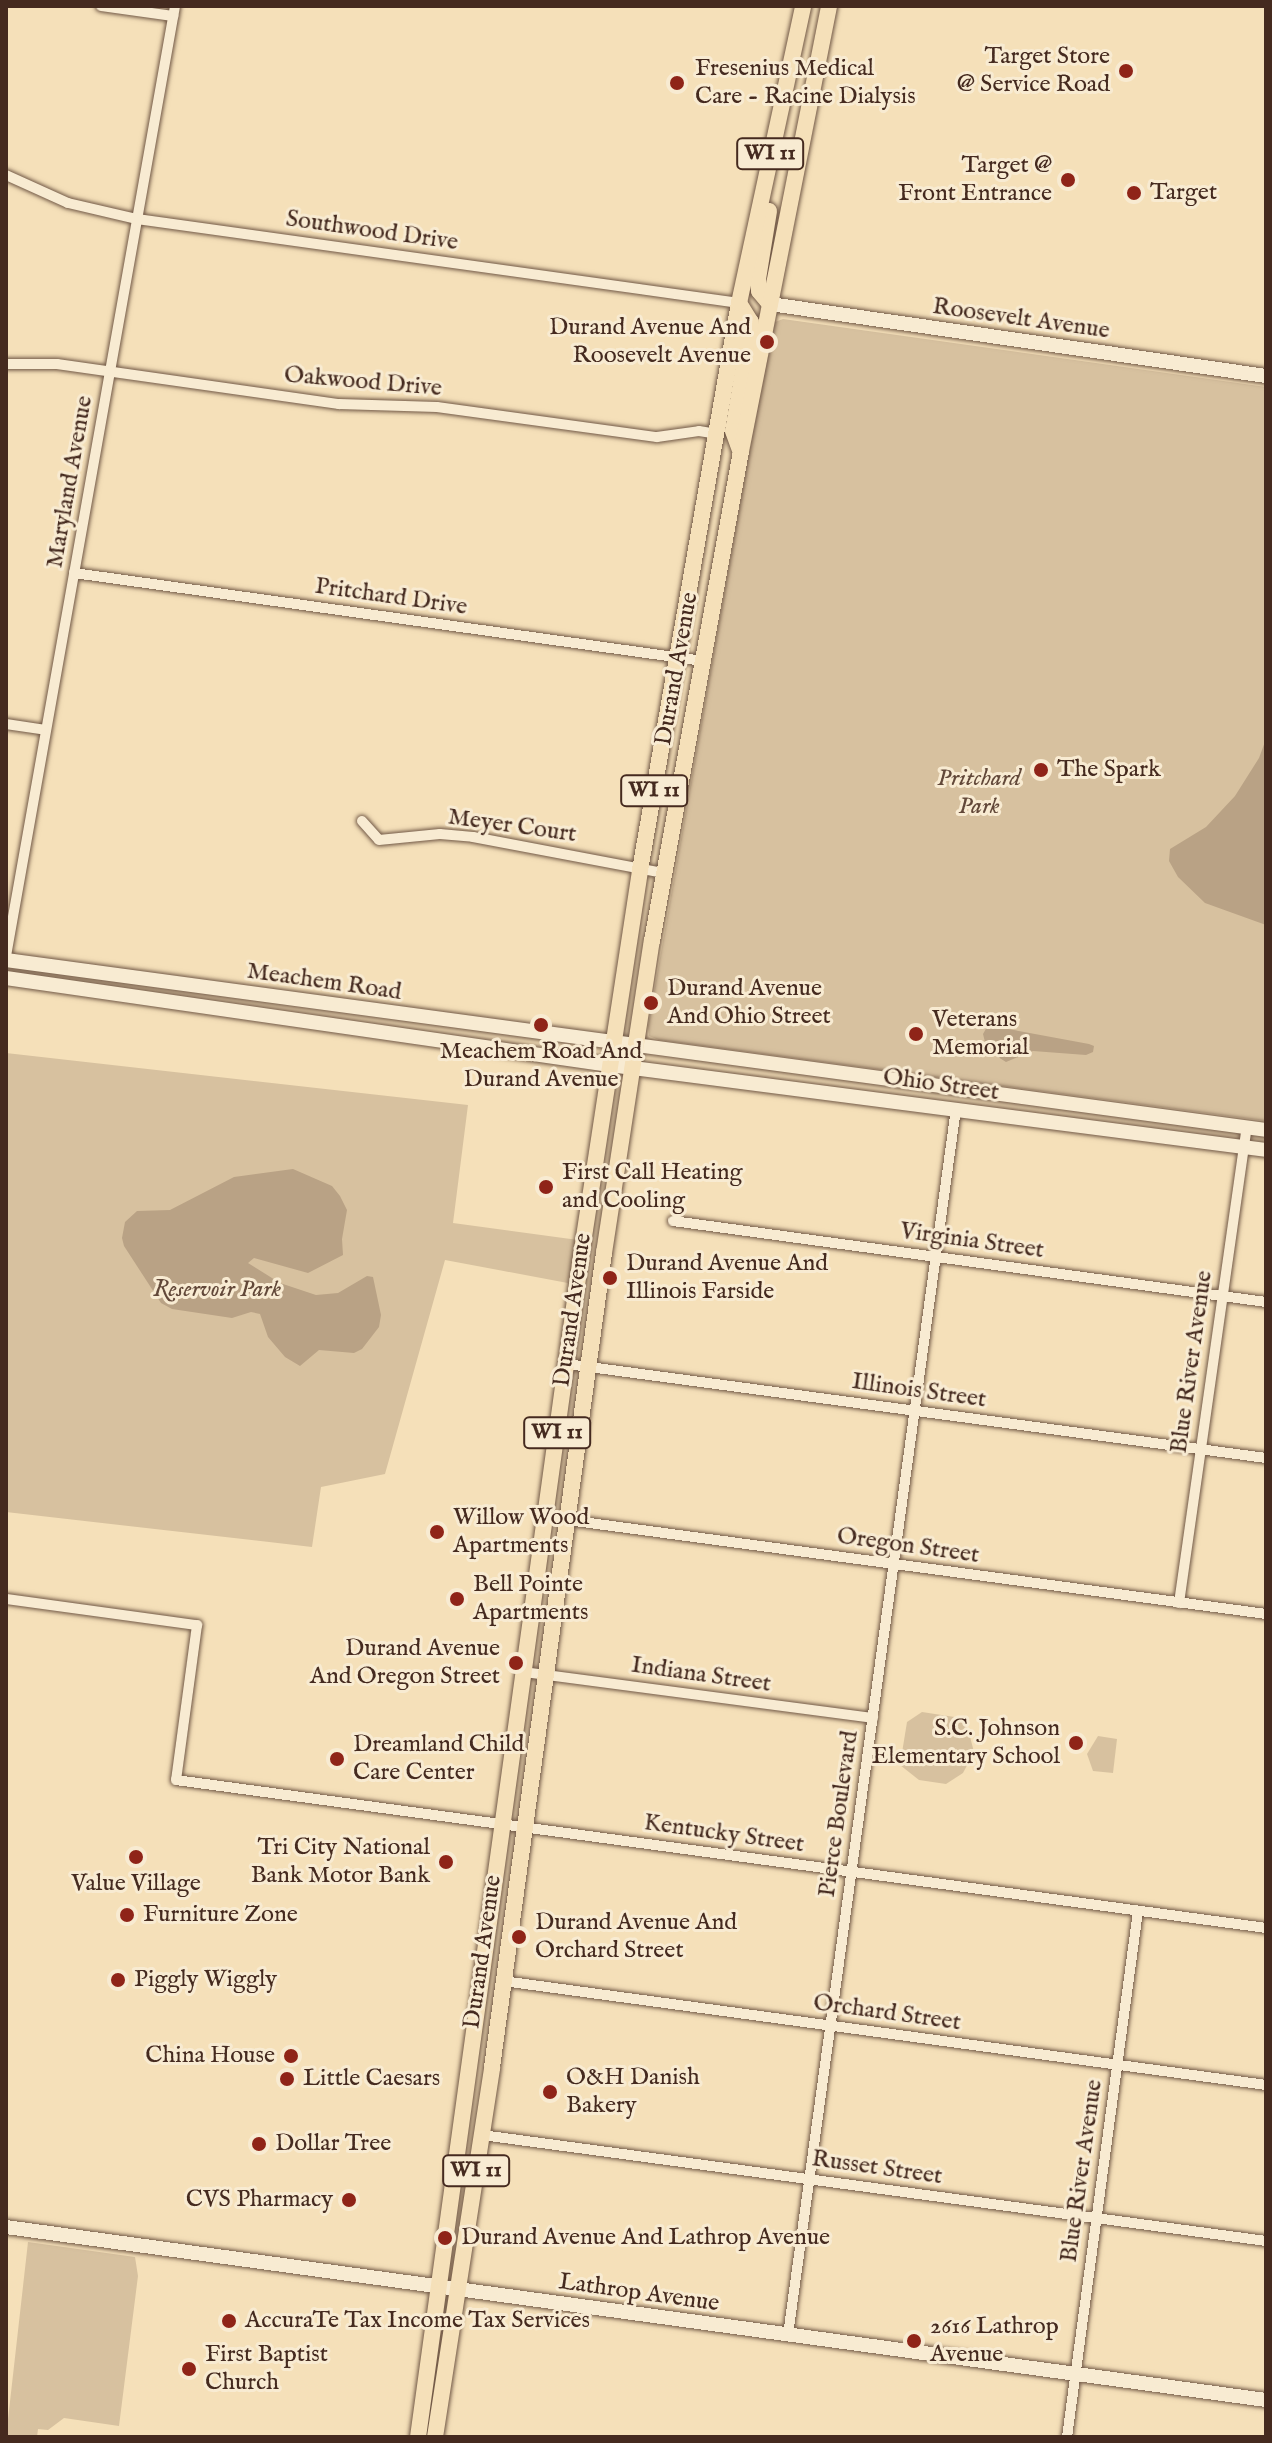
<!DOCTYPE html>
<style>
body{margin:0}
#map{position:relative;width:1272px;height:2443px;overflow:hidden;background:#f5e0b9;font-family:"IM FELL English",serif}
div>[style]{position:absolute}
.green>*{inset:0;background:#d7c19f}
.water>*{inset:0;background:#b9a285}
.roads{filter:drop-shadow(0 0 2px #715846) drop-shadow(0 0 2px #715846)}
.street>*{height:10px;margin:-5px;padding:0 5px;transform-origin:5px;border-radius:5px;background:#f8ebd2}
.secondary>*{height:14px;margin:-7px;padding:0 7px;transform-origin:7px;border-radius:7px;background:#f8ebd2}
.primary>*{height:16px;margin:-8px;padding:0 8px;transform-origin:8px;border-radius:8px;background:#f5e0b9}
.dots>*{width:22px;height:22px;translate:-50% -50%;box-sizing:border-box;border:4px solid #f8ebd2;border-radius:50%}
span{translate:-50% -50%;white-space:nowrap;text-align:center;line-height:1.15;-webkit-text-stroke:6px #f8ebd2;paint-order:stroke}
.shield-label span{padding:2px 6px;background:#f8ebd2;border:2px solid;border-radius:6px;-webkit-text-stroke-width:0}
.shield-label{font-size:22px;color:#452a1f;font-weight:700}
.poi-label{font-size:24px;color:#452a1f}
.right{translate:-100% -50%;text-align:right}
.left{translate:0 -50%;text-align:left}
.street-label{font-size:24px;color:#452a1f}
.park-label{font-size:24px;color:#624839;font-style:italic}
.frame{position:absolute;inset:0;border:8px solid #452a1f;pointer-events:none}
</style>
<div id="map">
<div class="green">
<i style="clip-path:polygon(783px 319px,1266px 387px,1266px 1121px,659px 1040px,649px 1036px,648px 1026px,770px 335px,775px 322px)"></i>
<i style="clip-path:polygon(6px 1053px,468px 1105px,453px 1223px,578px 1240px,573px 1284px,445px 1260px,385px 1474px,321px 1487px,312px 1547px,6px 1512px)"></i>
<i style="clip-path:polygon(922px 1712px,961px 1718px,968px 1729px,974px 1752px,963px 1773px,946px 1784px,919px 1780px,900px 1765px,907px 1722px)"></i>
<i style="clip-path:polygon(1098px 1736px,1117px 1739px,1113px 1773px,1093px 1771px,1087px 1754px)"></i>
<i style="clip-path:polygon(28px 2242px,135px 2257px,138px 2276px,119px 2426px,64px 2418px,48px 2430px,38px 2429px,37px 2437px,6px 2437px)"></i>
</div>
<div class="water">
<i style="clip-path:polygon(1266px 739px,1266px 925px,1205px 903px,1178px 877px,1169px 861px,1170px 849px,1206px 827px,1235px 796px,1259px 758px)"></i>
<i style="clip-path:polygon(992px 1026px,1089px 1044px,1094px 1046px,1093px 1052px,1086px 1055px,1033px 1051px,1006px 1062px,987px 1050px,983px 1034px,987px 1027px)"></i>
<i style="clip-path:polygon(293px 1169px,332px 1186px,340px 1196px,347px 1210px,342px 1239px,343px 1255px,308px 1273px,254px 1258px,248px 1263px,280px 1283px,316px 1295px,338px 1293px,367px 1276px,373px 1277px,381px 1315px,379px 1327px,362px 1349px,354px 1353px,319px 1350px,300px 1366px,285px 1357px,268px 1337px,260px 1314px,251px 1312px,232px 1318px,172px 1309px,161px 1303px,124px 1246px,122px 1238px,125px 1222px,137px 1211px,170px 1210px,234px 1177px)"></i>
</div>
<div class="roads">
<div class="street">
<i style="left:101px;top:6px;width:73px;rotate:7.9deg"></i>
<i style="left:6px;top:175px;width:68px;rotate:24.3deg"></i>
<i style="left:68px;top:203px;width:71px;rotate:13.1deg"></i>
<i style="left:137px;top:219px;width:608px;rotate:7.94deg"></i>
<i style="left:6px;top:364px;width:51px"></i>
<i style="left:57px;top:364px;width:285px;rotate:8.1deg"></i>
<i style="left:339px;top:404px;width:98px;rotate:1.8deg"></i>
<i style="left:437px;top:407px;width:222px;rotate:7.8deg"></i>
<i style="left:657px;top:437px;width:42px;rotate:-8.1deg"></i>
<i style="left:699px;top:431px;width:18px;rotate:9deg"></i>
<i style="left:74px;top:573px;width:635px;rotate:7.96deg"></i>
<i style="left:6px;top:724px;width:40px;rotate:8.5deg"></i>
<i style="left:362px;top:821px;width:25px;rotate:48deg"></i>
<i style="left:379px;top:840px;width:61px;rotate:-5.6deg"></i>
<i style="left:440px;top:834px;width:33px;rotate:5deg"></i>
<i style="left:473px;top:837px;width:193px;rotate:10.7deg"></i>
<i style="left:6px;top:956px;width:965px;rotate:-79.91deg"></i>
<i style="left:673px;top:1221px;width:599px;rotate:7.78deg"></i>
<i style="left:567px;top:1364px;width:705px;rotate:7.66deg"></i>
<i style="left:545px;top:1517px;width:727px;rotate:7.66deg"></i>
<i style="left:6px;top:1599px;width:193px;rotate:7.8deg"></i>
<i style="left:197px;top:1625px;width:156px;rotate:97.7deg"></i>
<i style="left:176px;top:1780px;width:1100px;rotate:7.73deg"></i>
<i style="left:1179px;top:1603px;width:480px;rotate:-81.9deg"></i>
<i style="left:524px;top:1672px;width:352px;rotate:7.5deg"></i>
<i style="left:503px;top:1981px;width:770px;rotate:7.76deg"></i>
<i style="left:482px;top:2135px;width:791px;rotate:7.7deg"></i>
<i style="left:788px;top:2335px;width:1237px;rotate:-82.2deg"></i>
<i style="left:1067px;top:2437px;width:531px;rotate:-82.31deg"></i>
</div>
<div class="secondary">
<i style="left:770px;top:304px;width:501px;rotate:8.26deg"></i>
<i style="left:6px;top:960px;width:1271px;rotate:7.68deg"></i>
<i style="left:6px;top:978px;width:610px;rotate:8.2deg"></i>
<i style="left:610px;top:1065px;width:661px;rotate:7.38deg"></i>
<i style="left:6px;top:2227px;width:1272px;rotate:7.82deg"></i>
</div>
<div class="primary">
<i style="left:769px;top:211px;width:69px;rotate:99.2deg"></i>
<i style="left:758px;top:279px;width:12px;rotate:85deg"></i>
<i style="left:759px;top:291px;width:17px;rotate:50deg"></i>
<i style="left:739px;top:303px;width:22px;rotate:58deg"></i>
<i style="left:751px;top:322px;width:110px;rotate:99.4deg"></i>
<i style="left:733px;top:431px;width:20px;rotate:70deg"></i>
<i style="left:418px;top:2437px;width:1185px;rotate:-82.14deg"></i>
<i style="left:580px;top:1263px;width:398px;rotate:-81.3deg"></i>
<i style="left:640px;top:870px;width:576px;rotate:-80.1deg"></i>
<i style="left:739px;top:303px;width:304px;rotate:-77.8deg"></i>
<i style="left:435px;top:2437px;width:374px;rotate:-81.2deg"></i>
<i style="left:492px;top:2067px;width:822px;rotate:-82.17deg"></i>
<i style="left:604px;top:1253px;width:316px;rotate:-81.3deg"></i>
<i style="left:652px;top:941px;width:498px;rotate:-79.7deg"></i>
<i style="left:741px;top:451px;width:454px;rotate:-78.8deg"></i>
</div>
</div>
<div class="dots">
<i style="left:1126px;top:71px;background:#8f2418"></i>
<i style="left:677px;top:83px;background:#8f2418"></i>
<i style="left:1068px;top:180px;background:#8f2418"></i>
<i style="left:1134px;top:193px;background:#8f2418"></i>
<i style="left:767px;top:342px;background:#8f2418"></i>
<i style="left:1041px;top:770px;background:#8f2418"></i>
<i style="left:651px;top:1003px;background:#8f2418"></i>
<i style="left:541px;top:1025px;background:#8f2418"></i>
<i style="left:916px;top:1034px;background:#8f2418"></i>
<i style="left:546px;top:1187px;background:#8f2418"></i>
<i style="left:610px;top:1278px;background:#8f2418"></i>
<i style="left:437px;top:1532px;background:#8f2418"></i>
<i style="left:457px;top:1599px;background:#8f2418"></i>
<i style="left:516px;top:1663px;background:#8f2418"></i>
<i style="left:1076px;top:1743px;background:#8f2418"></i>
<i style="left:337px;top:1759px;background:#8f2418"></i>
<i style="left:136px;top:1857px;background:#8f2418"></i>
<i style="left:446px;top:1862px;background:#8f2418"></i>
<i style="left:127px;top:1915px;background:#8f2418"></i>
<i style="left:519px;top:1937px;background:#8f2418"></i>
<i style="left:118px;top:1980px;background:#8f2418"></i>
<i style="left:291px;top:2056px;background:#8f2418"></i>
<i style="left:287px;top:2079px;background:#8f2418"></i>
<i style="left:550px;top:2092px;background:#8f2418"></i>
<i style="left:259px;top:2144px;background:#8f2418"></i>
<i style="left:349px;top:2200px;background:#8f2418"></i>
<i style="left:445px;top:2238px;background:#8f2418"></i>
<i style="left:229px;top:2321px;background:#8f2418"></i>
<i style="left:914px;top:2341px;background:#8f2418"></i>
<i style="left:189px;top:2369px;background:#8f2418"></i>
</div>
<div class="shield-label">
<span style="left:770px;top:154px">WI 11</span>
<span style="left:654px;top:791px">WI 11</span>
<span style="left:557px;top:1433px">WI 11</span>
<span style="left:476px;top:2171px">WI 11</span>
</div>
<div class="poi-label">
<span class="right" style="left:1110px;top:71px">Target Store<br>@ Service Road</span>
<span class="left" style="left:695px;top:83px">Fresenius Medical<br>Care - Racine Dialysis</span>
<span class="right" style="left:1052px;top:180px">Target @<br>Front Entrance</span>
<span class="left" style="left:1150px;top:193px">Target</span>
<span class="right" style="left:751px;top:342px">Durand Avenue And<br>Roosevelt Avenue</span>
<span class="left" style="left:1057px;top:770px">The Spark</span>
<span class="left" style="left:667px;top:1003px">Durand Avenue<br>And Ohio Street</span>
<span class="left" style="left:932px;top:1034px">Veterans<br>Memorial</span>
<span style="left:541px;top:1066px">Meachem Road And<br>Durand Avenue</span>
<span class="left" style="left:562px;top:1187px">First Call Heating<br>and Cooling</span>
<span class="left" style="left:626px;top:1278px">Durand Avenue And<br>Illinois Farside</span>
<span class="left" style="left:453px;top:1532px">Willow Wood<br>Apartments</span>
<span class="left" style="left:473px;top:1599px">Bell Pointe<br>Apartments</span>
<span class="right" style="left:500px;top:1663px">Durand Avenue<br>And Oregon Street</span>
<span class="right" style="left:1060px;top:1743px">S.C. Johnson<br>Elementary School</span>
<span class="left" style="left:353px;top:1759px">Dreamland Child<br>Care Center</span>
<span class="right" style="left:430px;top:1862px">Tri City National<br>Bank Motor Bank</span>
<span style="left:136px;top:1884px">Value Village</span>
<span class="left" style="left:143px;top:1915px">Furniture Zone</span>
<span class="left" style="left:535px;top:1937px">Durand Avenue And<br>Orchard Street</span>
<span class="left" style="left:134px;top:1980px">Piggly Wiggly</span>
<span class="right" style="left:275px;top:2056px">China House</span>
<span class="left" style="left:566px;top:2092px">O&amp;H Danish<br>Bakery</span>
<span class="left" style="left:303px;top:2079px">Little Caesars</span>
<span class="left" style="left:275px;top:2144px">Dollar Tree</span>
<span class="right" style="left:333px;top:2200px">CVS Pharmacy</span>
<span class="left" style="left:461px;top:2238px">Durand Avenue And Lathrop Avenue</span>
<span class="left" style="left:245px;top:2321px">AccuraTe Tax Income Tax Services</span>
<span class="left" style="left:930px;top:2341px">2616 Lathrop<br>Avenue</span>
<span class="left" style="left:205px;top:2369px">First Baptist<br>Church</span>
</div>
<div class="street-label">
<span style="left:372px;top:231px;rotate:8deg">Southwood Drive</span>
<span style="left:1021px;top:319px;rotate:8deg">Roosevelt Avenue</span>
<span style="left:363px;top:382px;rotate:5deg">Oakwood Drive</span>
<span style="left:70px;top:482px;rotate:-80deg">Maryland Avenue</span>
<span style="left:391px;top:597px;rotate:8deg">Pritchard Drive</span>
<span style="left:677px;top:669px;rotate:-80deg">Durand Avenue</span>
<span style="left:512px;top:826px;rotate:8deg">Meyer Court</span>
<span style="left:324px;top:982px;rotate:8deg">Meachem Road</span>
<span style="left:941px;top:1085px;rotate:8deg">Ohio Street</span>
<span style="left:972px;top:1241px;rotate:8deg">Virginia Street</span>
<span style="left:573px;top:1310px;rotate:-82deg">Durand Avenue</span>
<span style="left:1192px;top:1362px;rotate:-82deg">Blue River Avenue</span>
<span style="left:919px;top:1391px;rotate:8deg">Illinois Street</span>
<span style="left:908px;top:1546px;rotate:8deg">Oregon Street</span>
<span style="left:701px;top:1675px;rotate:8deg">Indiana Street</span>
<span style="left:839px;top:1814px;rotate:-82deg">Pierce Boulevard</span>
<span style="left:724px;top:1834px;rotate:8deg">Kentucky Street</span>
<span style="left:483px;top:1952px;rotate:-82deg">Durand Avenue</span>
<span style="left:887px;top:2013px;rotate:8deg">Orchard Street</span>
<span style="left:877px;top:2168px;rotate:8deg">Russet Street</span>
<span style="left:1082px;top:2171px;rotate:-82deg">Blue River Avenue</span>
<span style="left:639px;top:2293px;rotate:8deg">Lathrop Avenue</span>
</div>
<div class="park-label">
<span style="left:979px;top:793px">Pritchard<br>Park</span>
<span style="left:217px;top:1290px">Reservoir Park</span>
</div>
<div class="frame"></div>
</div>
